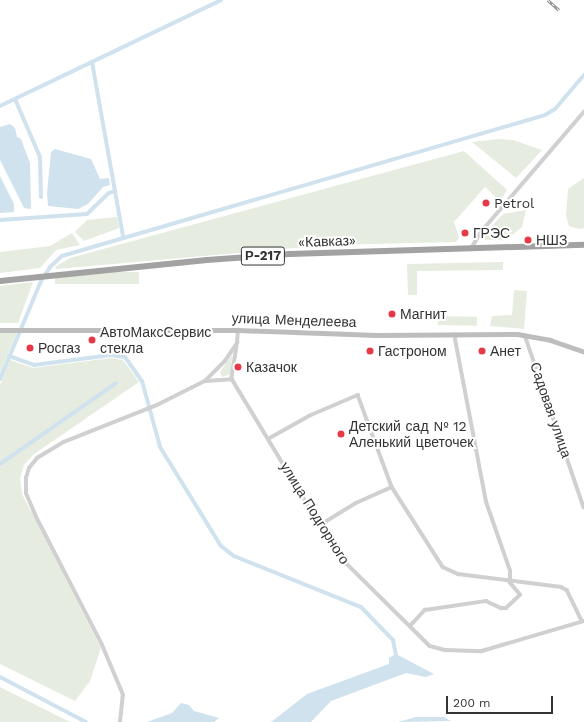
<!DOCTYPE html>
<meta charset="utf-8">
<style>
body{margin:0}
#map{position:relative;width:584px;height:722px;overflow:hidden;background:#fff;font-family:"Work Sans",sans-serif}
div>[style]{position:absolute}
.green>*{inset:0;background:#e6ecdf;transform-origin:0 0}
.water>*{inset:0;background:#cfe2ee}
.canal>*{height:4px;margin:-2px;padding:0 2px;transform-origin:2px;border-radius:2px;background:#cfe2ee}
.minor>*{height:3.5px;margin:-1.75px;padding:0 1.75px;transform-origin:1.75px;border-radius:1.75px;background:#d0d0d0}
.secondary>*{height:5px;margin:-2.5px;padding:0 2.5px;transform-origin:2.5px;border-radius:2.5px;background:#bdbdbd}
.trunk>*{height:6px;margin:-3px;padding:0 3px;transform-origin:3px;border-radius:3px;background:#a2a2a2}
.rail>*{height:2.5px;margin-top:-1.25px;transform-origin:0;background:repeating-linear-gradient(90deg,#fff 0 3px,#888 0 6px);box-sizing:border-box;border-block:1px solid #888}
.dots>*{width:11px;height:11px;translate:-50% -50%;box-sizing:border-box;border:2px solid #fff;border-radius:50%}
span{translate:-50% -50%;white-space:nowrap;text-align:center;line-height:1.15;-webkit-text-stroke:4px #fff;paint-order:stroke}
.shield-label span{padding:1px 3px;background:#fff;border:1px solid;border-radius:3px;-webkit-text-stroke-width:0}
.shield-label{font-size:13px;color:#333;font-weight:700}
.poi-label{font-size:14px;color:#333}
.left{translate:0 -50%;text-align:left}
.street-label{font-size:14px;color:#333}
.scale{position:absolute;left:446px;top:696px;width:107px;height:18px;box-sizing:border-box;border:2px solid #333;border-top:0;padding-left:5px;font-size:12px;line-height:14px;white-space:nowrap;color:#333;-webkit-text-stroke:3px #fff;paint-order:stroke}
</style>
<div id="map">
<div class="green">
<i style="clip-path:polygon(499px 139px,513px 140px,542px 150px,516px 178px,472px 142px)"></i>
<i style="clip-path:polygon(464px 151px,507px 190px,500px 201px,485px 187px,454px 222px,459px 238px,456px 242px,329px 245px,56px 269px,55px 267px,70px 258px)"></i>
<i style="clip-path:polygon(584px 178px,584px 228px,579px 229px,569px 226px,566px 216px,568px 189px)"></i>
<i style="clip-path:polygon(526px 210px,522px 227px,506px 240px,479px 240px,503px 214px)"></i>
<i style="clip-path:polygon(117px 217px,119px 228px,84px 241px,75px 232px,87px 220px)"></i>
<i style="clip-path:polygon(72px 233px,80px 245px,56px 250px,40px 268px,0 273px,0 252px,50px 246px)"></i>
<i style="clip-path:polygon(503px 262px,503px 270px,417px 271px,417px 295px,408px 295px,407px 264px)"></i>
<i style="left:139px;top:272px;width:12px;height:84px;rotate:90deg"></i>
<i style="clip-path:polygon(33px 282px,18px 323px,0 323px,0 286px)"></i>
<i style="clip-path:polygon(514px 290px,527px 291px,524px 329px,490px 326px,492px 316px,512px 315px)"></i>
<i style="left:438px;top:316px;width:39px;height:9px;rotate:1deg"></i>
<i style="clip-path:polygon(0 332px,17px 332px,0 373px)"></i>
<i style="clip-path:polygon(232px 355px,231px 374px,222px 377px,220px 372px)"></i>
<i style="clip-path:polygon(111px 358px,123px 360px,139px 382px,34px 454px,24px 465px,20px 478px,22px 494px,101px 648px,90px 681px,75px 701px,0 664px,0 385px,10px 360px,33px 368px)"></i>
<i style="clip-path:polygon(0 687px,70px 722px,0 722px)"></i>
</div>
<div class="water">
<i style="clip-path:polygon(10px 124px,15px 128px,17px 137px,21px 139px,30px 163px,31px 209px,24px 208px,0 160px,0 127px)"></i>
<i style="clip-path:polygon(55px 149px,91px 159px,100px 179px,109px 178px,110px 185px,103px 187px,88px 204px,78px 209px,48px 206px,47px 193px,51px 152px)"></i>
<i style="clip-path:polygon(0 176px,14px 204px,14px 212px,0 213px)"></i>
<i style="clip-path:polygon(396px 654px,434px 674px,426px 677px,406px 673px,331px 701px,311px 722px,271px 722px,307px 694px,389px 664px,389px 658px)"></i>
<i style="clip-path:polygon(181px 703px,189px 705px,194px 711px,219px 718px,214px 722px,147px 722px,172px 713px)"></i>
<i style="clip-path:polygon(416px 717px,444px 717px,451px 721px,398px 722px)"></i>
</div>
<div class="canal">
<i style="left:92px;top:62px;width:177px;rotate:79.9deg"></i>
<i style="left:15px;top:99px;width:63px;rotate:66.7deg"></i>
<i style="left:40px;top:157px;width:40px;rotate:88.6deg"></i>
<i style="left:0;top:106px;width:245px;rotate:-25.6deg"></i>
<i style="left:0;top:220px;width:87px;rotate:-3.9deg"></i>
<i style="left:87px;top:214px;width:30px;rotate:-44deg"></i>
<i style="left:109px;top:193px;width:6px;rotate:-18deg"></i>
<i style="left:9px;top:356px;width:27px;rotate:20deg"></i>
<i style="left:34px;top:365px;width:78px;rotate:-7.4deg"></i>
<i style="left:111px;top:355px;width:14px;rotate:8deg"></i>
<i style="left:125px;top:357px;width:29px;rotate:55deg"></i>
<i style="left:142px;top:381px;width:68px;rotate:74.7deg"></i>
<i style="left:160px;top:447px;width:116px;rotate:58.4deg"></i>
<i style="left:221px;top:546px;width:16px;rotate:38deg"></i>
<i style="left:234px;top:556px;width:137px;rotate:21.9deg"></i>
<i style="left:361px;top:607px;width:46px;rotate:45.9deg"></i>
<i style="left:393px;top:640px;width:20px;rotate:79deg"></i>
<i style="left:0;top:379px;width:106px;rotate:-67.3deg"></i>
<i style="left:41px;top:281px;width:17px;rotate:-57deg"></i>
<i style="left:50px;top:267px;width:16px;rotate:-43deg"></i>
<i style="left:62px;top:256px;width:503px;rotate:-16.27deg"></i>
<i style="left:545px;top:115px;width:12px;rotate:-31deg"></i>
<i style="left:555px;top:109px;width:45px;rotate:-49.5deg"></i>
<i style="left:0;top:464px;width:141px;rotate:-34.9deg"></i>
<i style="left:0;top:677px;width:97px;rotate:27.6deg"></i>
</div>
<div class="minor">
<i style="left:472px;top:247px;width:17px;rotate:-59deg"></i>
<i style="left:481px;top:232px;width:158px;rotate:-49.4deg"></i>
<i style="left:525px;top:335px;width:182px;rotate:71.1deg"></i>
<i style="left:237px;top:346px;width:33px;rotate:99deg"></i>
<i style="left:232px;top:379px;width:205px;rotate:58.9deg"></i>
<i style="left:338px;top:555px;width:129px;rotate:44.7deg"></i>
<i style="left:430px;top:646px;width:16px;rotate:15deg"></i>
<i style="left:445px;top:650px;width:37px;rotate:2deg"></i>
<i style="left:482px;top:651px;width:106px;rotate:-16.4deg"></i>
<i style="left:206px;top:381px;width:26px;rotate:-4deg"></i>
<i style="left:268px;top:439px;width:49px;rotate:-29.2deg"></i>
<i style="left:311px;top:415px;width:51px;rotate:-23.1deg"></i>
<i style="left:358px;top:395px;width:98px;rotate:69.7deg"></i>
<i style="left:392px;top:487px;width:95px;rotate:57.5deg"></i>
<i style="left:443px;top:567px;width:17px;rotate:25deg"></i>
<i style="left:458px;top:574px;width:104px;rotate:7.2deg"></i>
<i style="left:561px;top:587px;width:7px;rotate:27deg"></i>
<i style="left:567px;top:590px;width:34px;rotate:64deg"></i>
<i style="left:320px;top:525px;width:42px;rotate:-31.4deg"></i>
<i style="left:356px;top:503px;width:39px;rotate:-24deg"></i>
<i style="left:410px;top:626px;width:22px;rotate:-47deg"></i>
<i style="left:425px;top:610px;width:62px;rotate:-8.4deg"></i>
<i style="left:486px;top:601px;width:17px;rotate:25deg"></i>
<i style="left:501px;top:608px;width:5px"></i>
<i style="left:506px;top:608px;width:19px;rotate:-43deg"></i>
<i style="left:520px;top:595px;width:16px;rotate:-130deg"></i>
<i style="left:510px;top:583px;width:12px;rotate:-90deg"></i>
<i style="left:510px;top:571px;width:73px;rotate:-109.2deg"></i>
<i style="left:486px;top:502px;width:170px;rotate:-100.8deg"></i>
<i style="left:120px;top:722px;width:27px;rotate:-84deg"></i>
<i style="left:123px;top:695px;width:54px;rotate:-112.8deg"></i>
<i style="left:102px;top:645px;width:144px;rotate:-117.3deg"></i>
<i style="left:36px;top:517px;width:25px;rotate:-113deg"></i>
<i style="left:26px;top:494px;width:16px;rotate:-90deg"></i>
<i style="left:26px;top:478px;width:10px;rotate:-73deg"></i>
<i style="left:29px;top:468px;width:13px;rotate:-51deg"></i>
<i style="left:37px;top:458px;width:31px;rotate:-31deg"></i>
<i style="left:64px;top:442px;width:100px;rotate:-21.7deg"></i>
<i style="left:157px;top:405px;width:54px;rotate:-26.6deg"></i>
<i style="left:205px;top:381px;width:28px;rotate:-45deg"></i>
<i style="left:225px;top:361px;width:22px;rotate:-56deg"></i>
<i style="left:237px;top:343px;width:13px;rotate:-86deg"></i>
</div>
<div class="secondary">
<i style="left:0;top:330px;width:238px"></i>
<i style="left:238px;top:330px;width:139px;rotate:2.1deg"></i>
<i style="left:377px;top:335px;width:140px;rotate:-0.4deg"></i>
<i style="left:517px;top:334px;width:34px;rotate:10deg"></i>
<i style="left:550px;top:340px;width:36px;rotate:19deg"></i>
</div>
<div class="trunk">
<i style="left:0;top:281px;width:208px;rotate:-5.8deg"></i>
<i style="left:207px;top:260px;width:83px;rotate:-4.1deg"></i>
<i style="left:290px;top:254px;width:294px;rotate:-1.8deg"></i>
</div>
<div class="rail">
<i style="left:548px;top:0;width:15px;rotate:42deg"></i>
</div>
<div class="dots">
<i style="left:486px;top:203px;background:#e63946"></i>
<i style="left:465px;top:233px;background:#e63946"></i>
<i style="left:528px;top:240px;background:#e63946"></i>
<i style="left:392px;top:314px;background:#e63946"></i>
<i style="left:92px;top:340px;background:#e63946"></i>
<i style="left:30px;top:348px;background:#e63946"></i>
<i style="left:370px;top:351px;background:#e63946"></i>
<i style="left:482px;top:351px;background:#e63946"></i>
<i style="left:238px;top:367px;background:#e63946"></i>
<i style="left:341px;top:434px;background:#e63946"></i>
</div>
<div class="shield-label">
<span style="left:263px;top:256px">Р-217</span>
</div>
<div class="poi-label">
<span class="left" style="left:494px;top:203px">Petrol</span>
<span class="left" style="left:473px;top:233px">ГРЭС</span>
<span class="left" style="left:536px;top:240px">НШЗ</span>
<span class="left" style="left:400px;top:314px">Магнит</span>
<span class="left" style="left:100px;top:340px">АвтоМаксСервис<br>стекла</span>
<span class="left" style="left:38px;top:348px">Росгаз</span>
<span class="left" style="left:378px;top:351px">Гастроном</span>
<span class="left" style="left:490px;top:351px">Анет</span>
<span class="left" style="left:246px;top:367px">Казачок</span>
<span class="left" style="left:349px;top:434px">Детский сад № 12<br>Аленький цветочек</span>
</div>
<div class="street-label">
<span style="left:327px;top:241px;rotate:-2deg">«Кавказ»</span>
<span style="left:294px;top:320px;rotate:2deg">улица Менделеева</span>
<span style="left:551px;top:410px;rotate:71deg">Садовая улица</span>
<span style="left:315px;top:513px;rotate:58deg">улица Подгорного</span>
</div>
<div class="scale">200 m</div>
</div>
